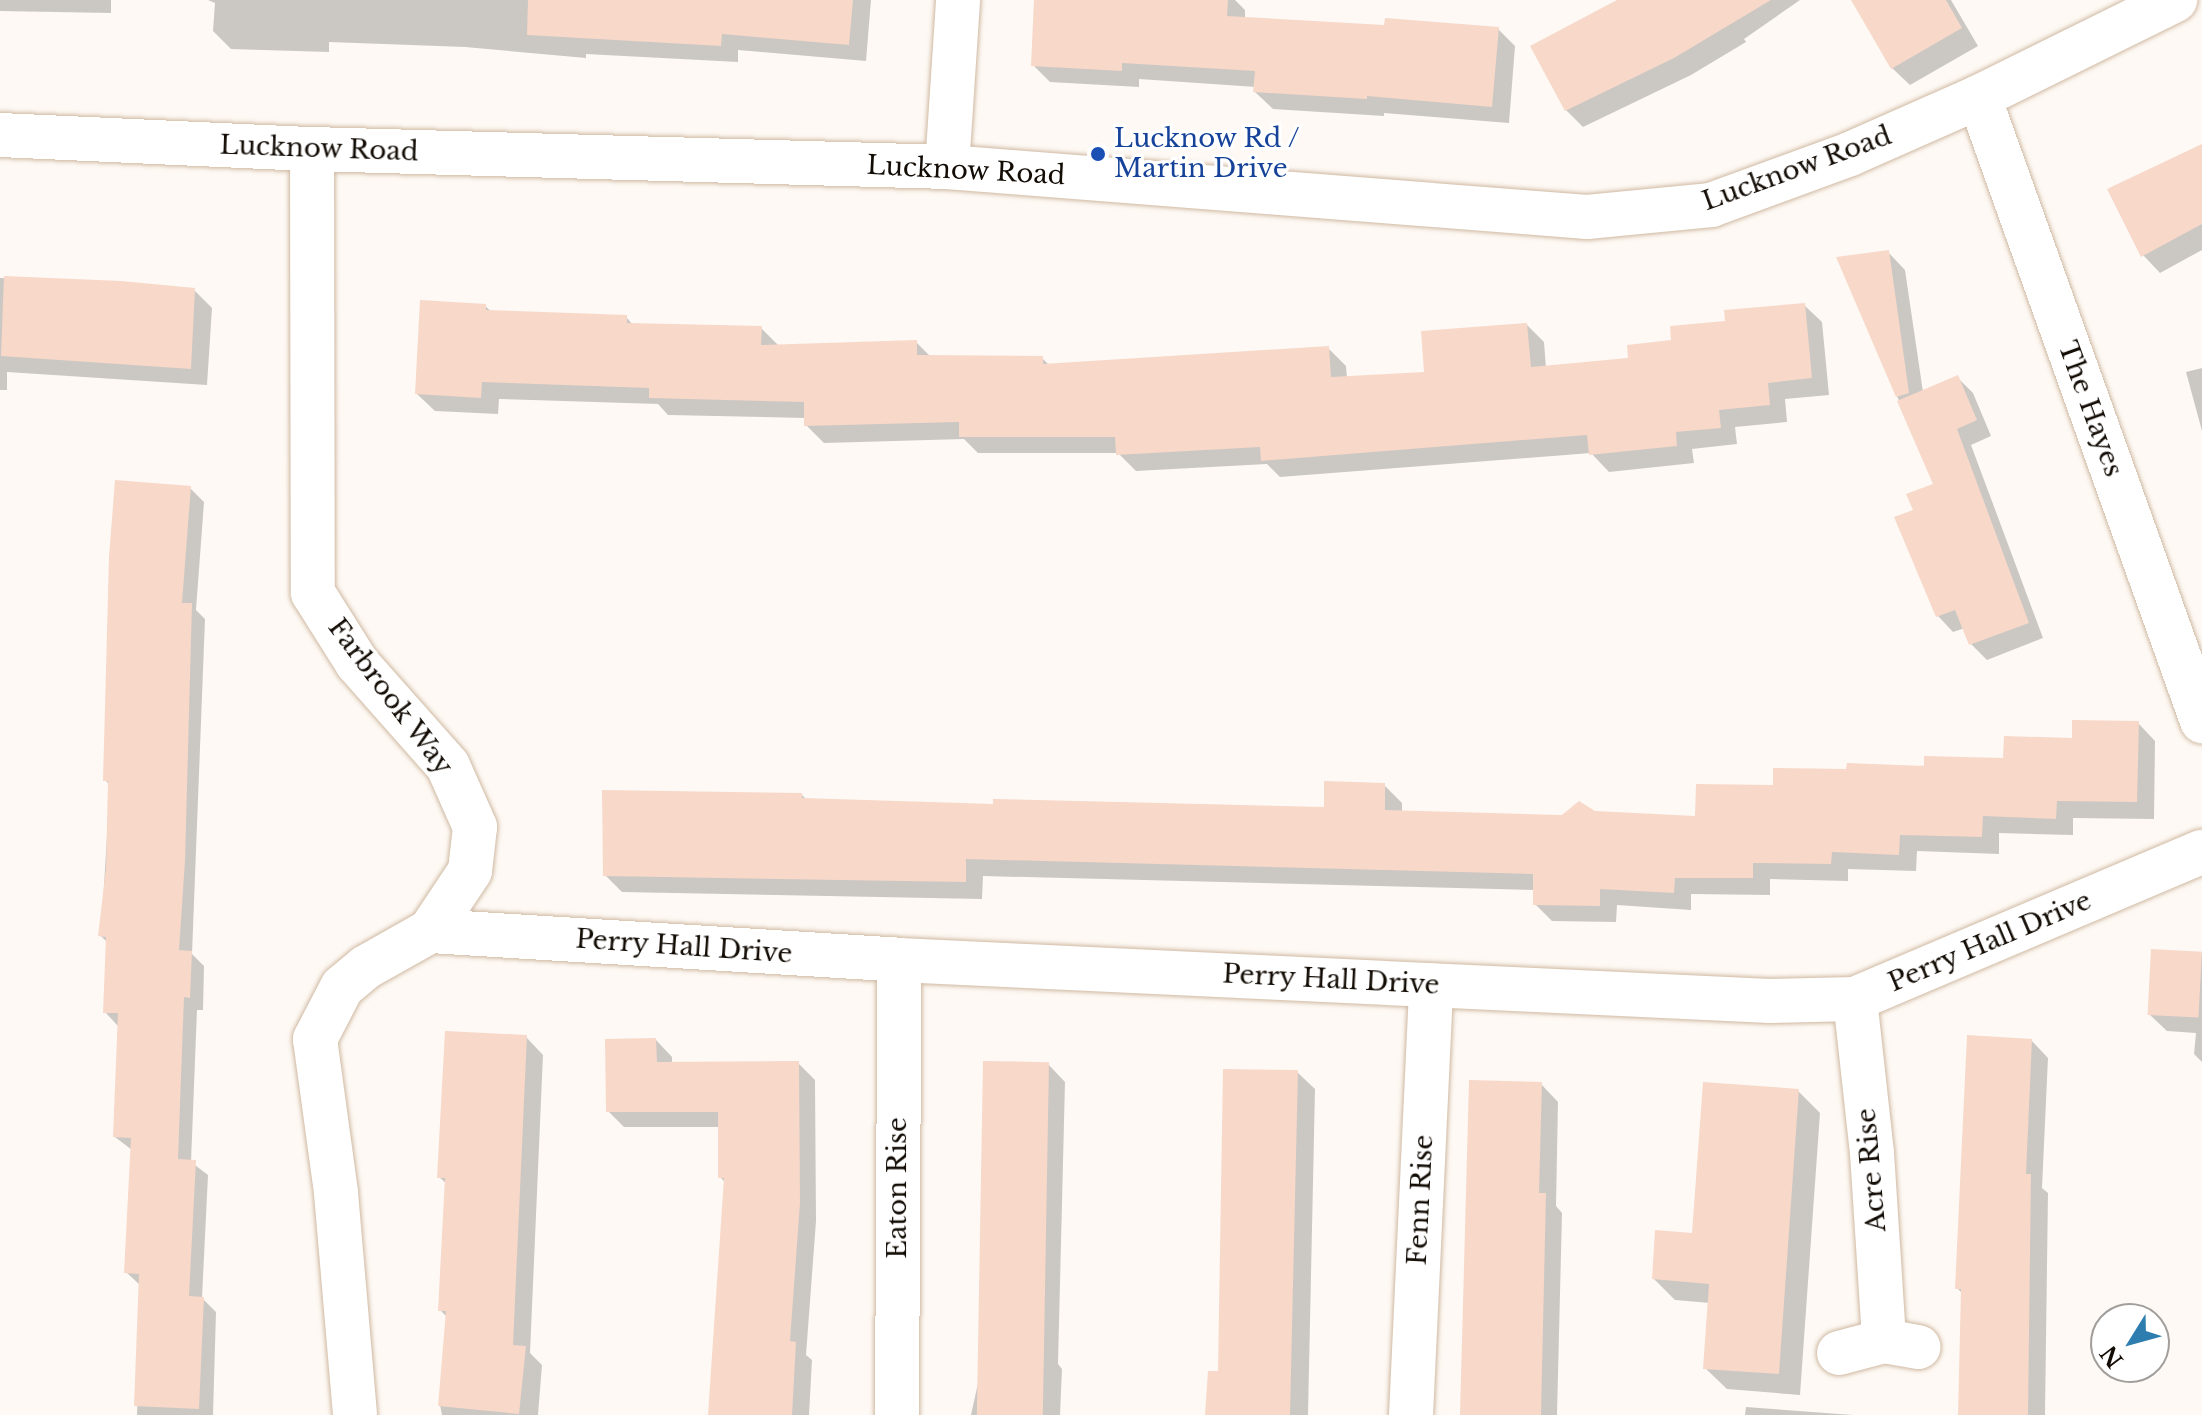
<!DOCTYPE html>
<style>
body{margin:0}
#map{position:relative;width:2202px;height:1415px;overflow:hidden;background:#fef9f4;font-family:"Libre Baskerville",serif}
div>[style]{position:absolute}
.shadow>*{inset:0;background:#0003}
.building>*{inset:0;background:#f7d8c9;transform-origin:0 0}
.roads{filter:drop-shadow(0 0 2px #cfb9a2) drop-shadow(0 0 2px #cfb9a2)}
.minor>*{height:44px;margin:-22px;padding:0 22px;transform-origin:22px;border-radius:22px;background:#fff}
.tertiary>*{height:44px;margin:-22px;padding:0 22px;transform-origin:22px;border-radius:22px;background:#fff}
.dots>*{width:22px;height:22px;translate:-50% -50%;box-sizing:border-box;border:4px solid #fff;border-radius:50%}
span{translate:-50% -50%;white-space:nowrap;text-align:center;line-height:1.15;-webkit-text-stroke:6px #fff;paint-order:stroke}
.transit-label{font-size:26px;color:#164399}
.left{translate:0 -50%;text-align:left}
.street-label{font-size:26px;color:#130c05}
.north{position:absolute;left:2090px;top:1303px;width:80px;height:80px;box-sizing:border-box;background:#fff;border:2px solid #a19e9b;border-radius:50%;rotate:233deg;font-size:22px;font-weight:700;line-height:32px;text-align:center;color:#130c05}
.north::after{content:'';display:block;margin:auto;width:28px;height:36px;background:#2d7eaf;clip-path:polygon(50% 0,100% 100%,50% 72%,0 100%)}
</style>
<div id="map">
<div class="shadow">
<i style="clip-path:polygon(0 0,111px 0,111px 13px,0 11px)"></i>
<i style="clip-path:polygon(208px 0,871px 0,866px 61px,738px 50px,738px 62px,586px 54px,586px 58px,465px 47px,329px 42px,329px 52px,231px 49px,213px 31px,215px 3px)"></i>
<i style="clip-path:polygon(1036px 0,1235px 0,1245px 10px,1245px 19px,1386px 27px,1498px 29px,1515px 46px,1509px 123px,1384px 113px,1384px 116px,1273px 109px,1255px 92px,1256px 87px,1139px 79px,1139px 87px,1050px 82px,1033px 65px)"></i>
<i style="clip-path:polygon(1622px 0,1800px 0,1744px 39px,1746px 42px,1691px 75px,1583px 127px,1566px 110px)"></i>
<i style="clip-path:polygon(1854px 0,1951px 0,1978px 46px,1910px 85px,1892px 68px)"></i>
<i style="clip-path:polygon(2202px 148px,2202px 250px,2160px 273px,2143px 255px)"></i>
<i style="clip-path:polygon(1888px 252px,1905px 270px,1923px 392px,1958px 378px,1973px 393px,1991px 436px,1971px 445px,2043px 638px,1987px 660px,1971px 644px,1965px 628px,1953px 632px,1938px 616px,1915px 511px,1935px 485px,1897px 396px)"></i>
<i style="clip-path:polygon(0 278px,120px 283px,194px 290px,212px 308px,207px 385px,7px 372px,7px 390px,0 390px)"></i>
<i style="clip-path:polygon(1804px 305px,1822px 322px,1829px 395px,1785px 399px,1787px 422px,1735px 427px,1737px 444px,1692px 449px,1694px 463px,1609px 472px,1591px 453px,1280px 477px,1267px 464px,1136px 471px,1118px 453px,978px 453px,964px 439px,824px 443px,806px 425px,806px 418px,668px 415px,658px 404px,499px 399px,498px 414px,435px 411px,417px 394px,485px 306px,492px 312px,626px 317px,634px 326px,761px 328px,779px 346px,916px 342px,931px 357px,1042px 358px,1050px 366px,1328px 348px,1346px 366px,1347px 379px,1426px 374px,1527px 325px,1544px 342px,1546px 368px,1630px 359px,1727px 322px)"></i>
<i style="clip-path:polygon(2202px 368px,2202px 431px,2186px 372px)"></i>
<i style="clip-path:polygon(190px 488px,204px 502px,196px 610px,205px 619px,192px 954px,204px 966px,203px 1010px,197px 1010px,191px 1162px,208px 1175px,202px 1298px,216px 1312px,213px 1415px,137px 1415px,141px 1286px,126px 1272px,132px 1150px,115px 1137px,118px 1026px,105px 1012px,108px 943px,101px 936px,110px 785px,105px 780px)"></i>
<i style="clip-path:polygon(2138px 723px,2155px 741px,2154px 819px,2073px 818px,2073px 835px,1999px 833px,1999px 854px,1917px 851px,1916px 871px,1848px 869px,1848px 881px,1770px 879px,1770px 895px,1691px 894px,1691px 910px,1617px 905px,1616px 922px,1552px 921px,1535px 904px,1535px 890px,983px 876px,982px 899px,622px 892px,605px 875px,802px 795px,807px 800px,995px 806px,1326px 809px,1384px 785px,1402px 803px,1402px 813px,1563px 817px,1594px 813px,1697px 818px,1775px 787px,1848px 771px,2005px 760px)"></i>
<i style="clip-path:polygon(2202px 954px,2202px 1062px,2194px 1054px,2196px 1033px,2167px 1031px,2149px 1014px)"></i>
<i style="clip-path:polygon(526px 1037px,543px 1055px,530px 1353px,542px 1365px,538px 1415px,442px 1415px,440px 1405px,448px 1318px,440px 1310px,447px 1184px,439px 1177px)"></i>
<i style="clip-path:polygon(656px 1040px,672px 1057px,672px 1064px,798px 1063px,815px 1080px,816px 1221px,806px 1355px,812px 1360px,809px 1415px,710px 1415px,726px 1183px,720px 1177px,720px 1127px,624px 1127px,608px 1111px)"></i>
<i style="clip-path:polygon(2031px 1040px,2048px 1058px,2042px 1188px,2048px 1193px,2045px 1415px,1967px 1415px,1963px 1294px,1957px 1288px)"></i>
<i style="clip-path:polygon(1048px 1064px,1065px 1082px,1058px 1364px,1062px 1369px,1060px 1415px,971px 1415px)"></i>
<i style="clip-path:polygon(1297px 1072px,1315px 1089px,1308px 1415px,1207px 1415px)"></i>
<i style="clip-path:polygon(1541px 1084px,1558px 1102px,1556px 1206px,1562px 1213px,1557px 1415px,1462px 1415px)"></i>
<i style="clip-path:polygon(1798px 1091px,1820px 1113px,1800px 1395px,1727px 1389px,1705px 1368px,1710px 1303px,1675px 1300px,1654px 1279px,1694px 1235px)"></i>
<i style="clip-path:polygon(1746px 1407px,1853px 1415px,1745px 1415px)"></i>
</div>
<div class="building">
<i style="clip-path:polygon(528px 0,853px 0,849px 45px,722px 34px,721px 46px,527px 35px)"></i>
<i style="clip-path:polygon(1034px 0,1228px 0,1227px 16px,1384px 25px,1385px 18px,1499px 27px,1492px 107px,1367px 96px,1367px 99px,1253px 92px,1255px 71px,1122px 63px,1122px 71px,1031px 66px)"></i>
<i style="clip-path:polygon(1617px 0,1771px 0,1674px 58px,1565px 111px,1530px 46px)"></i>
<i style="clip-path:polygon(1851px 0,1946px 0,1962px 28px,1891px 69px)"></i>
<i style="clip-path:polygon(2202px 144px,2202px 224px,2141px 257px,2107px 189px)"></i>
<i style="clip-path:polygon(1889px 250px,1909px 393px,1896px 397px,1836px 257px)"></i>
<i style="clip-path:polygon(4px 276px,121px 281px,195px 288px,191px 369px,1px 356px)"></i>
<i style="clip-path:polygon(420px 300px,486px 304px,486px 310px,627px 315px,627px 323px,762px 326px,761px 345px,917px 340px,917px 355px,1043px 356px,1043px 364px,1329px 346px,1331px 377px,1424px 372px,1421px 331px,1527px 323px,1531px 367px,1628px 358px,1627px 345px,1671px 340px,1670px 326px,1725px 321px,1724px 310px,1805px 303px,1812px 378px,1768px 383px,1770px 405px,1719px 410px,1721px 428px,1676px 432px,1677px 446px,1589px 455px,1587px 435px,1261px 461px,1260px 447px,1116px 455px,1115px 437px,959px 437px,959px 422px,804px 426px,804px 402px,649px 398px,649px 388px,482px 382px,481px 398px,415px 394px)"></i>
<i style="clip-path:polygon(1958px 375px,1977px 420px,1957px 429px,2029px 623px,1969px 645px,1955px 610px,1936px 617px,1894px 517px,1913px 510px,1906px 494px,1933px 484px,1897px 401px)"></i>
<i style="clip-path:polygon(115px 480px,191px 486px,182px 603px,192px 603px,185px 861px,179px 950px,192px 951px,190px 998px,184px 997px,178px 1159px,196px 1160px,189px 1296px,204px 1297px,199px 1409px,134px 1406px,139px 1274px,124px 1273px,131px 1138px,113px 1137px,118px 1013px,103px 1013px,106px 937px,98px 936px,106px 868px,108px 781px,103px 781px,109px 557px)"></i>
<i style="clip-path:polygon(2072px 720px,2139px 721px,2137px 802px,2057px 801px,2056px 819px,1983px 816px,1982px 837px,1900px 835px,1899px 855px,1832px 852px,1831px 864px,1753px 863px,1753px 878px,1675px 878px,1674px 893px,1600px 889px,1600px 906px,1533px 905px,1533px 874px,966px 859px,966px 882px,603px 876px,602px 790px,802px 793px,802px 798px,993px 804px,993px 799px,1324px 807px,1324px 781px,1385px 783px,1385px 810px,1562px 815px,1579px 801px,1595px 811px,1695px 816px,1696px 784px,1773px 785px,1773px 768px,1846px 769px,1847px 763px,1924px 766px,1924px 756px,2003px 758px,2004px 736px,2072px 738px)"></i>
<i style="left:2151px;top:949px;width:51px;height:66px;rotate:3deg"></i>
<i style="clip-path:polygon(445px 1031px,527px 1035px,513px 1345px,526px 1346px,519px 1414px,438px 1406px,446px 1311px,438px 1311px,445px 1178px,437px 1178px)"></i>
<i style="clip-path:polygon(1967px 1035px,2032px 1039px,2026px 1174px,2031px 1174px,2028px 1415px,1958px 1415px,1961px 1289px,1955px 1289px)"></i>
<i style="clip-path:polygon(656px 1038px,657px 1062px,799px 1061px,800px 1203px,790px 1341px,796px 1342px,792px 1415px,708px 1415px,724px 1178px,718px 1178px,718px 1112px,606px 1112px,605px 1039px)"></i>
<i style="left:983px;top:1061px;width:66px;height:354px;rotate:1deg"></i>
<i style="clip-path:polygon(1223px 1069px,1298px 1070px,1290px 1415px,1205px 1415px,1208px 1371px,1218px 1371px)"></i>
<i style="clip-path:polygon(1469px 1080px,1542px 1082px,1539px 1193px,1546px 1193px,1541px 1415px,1460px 1415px)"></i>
<i style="clip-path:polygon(1703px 1082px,1799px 1089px,1779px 1374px,1703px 1369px,1709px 1284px,1652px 1279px,1655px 1230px,1692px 1233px)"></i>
</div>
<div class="roads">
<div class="minor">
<i style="left:1979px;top:97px;width:663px;rotate:70.33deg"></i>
<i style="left:312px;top:149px;width:444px;rotate:89.9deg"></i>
<i style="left:313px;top:593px;width:83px;rotate:57.8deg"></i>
<i style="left:357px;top:663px;width:137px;rotate:48.5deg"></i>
<i style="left:448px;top:766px;width:67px;rotate:66.1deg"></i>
<i style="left:475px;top:827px;width:44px;rotate:96.5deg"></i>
<i style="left:470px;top:871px;width:72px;rotate:123.7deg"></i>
<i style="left:430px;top:931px;width:73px;rotate:150.6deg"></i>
<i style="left:366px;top:967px;width:31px;rotate:140deg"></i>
<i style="left:342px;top:987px;width:59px;rotate:117.4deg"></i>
<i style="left:315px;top:1039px;width:155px;rotate:82.2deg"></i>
<i style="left:336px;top:1193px;width:223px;rotate:85.1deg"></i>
<i style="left:947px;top:167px;width:167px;rotate:-86.2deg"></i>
<i style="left:430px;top:931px;width:470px;rotate:3.5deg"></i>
<i style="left:899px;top:960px;width:872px;rotate:2.7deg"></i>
<i style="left:1770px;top:1001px;width:85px;rotate:-1.3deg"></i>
<i style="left:1855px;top:999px;width:377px;rotate:-23deg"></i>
<i style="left:1855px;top:999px;width:155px;rotate:83.7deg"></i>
<i style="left:1872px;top:1153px;width:188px;rotate:86.3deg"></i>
<i style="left:1839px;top:1353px;width:47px;rotate:-14.9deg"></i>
<i style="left:1884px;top:1341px;width:35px;rotate:10deg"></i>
<i style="left:897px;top:1415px;width:455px;rotate:-89.7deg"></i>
<i style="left:1411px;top:1415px;width:430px;rotate:-87.3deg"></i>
</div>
<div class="tertiary">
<i style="left:0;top:135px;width:312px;rotate:2.6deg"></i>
<i style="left:312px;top:149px;width:635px;rotate:1.62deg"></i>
<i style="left:947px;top:167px;width:642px;rotate:4.47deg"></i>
<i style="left:1587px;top:217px;width:125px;rotate:-5.5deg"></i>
<i style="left:1711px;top:205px;width:148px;rotate:-20.1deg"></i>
<i style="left:1850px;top:154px;width:141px;rotate:-23.8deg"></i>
<i style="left:1979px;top:97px;width:219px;rotate:-26.3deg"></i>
</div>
</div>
<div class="dots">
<i style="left:1098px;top:154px;background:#1a4fb4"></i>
</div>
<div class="transit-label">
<span class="left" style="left:1114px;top:154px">Lucknow Rd /<br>Martin Drive</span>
</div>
<div class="street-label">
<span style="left:319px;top:149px;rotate:2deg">Lucknow Road</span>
<span style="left:1797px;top:169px;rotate:-20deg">Lucknow Road</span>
<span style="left:966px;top:171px;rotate:3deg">Lucknow Road</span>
<span style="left:2090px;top:409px;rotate:70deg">The Hayes</span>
<span style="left:390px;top:697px;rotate:53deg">Farbrook Way</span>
<span style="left:1990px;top:942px;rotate:-23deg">Perry Hall Drive</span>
<span style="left:684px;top:947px;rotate:4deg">Perry Hall Drive</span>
<span style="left:1331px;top:980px;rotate:3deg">Perry Hall Drive</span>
<span style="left:1872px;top:1170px;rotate:-95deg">Acre Rise</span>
<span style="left:898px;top:1188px;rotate:-90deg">Eaton Rise</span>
<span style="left:1421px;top:1200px;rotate:-87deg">Fenn Rise</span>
</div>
<div class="north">N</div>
</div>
